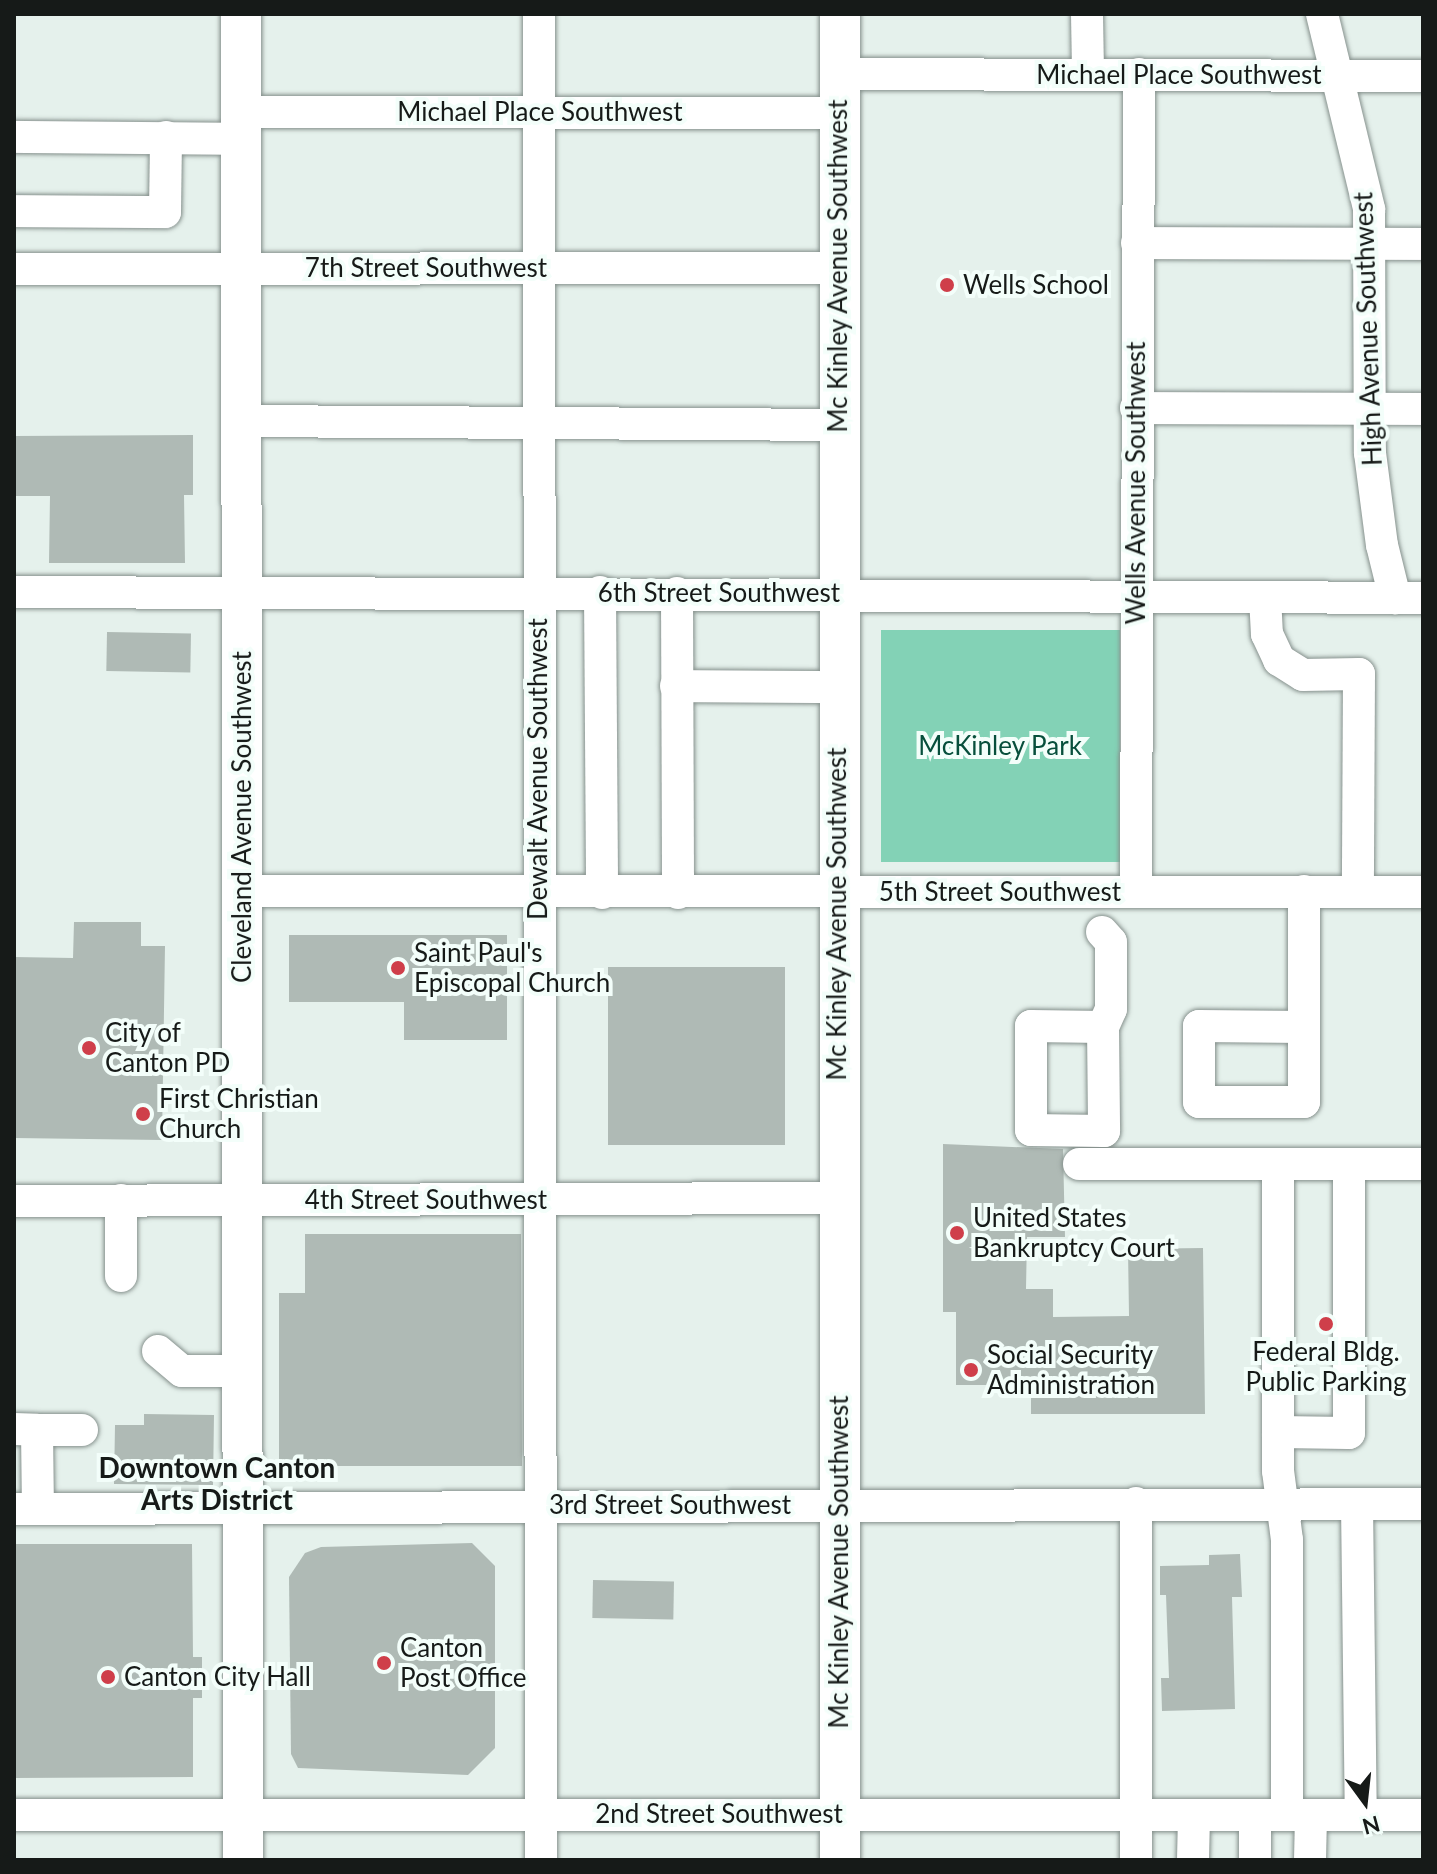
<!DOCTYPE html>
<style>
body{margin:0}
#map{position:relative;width:1437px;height:1874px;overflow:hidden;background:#e5f1ec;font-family:Lato,sans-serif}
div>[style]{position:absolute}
.green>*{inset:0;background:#83d2b6;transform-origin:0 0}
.building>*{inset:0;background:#afbab5;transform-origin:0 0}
.roads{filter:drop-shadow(0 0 2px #86918d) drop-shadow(0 0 2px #86918d)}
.minor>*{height:32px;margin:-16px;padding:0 16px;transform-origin:16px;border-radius:16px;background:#fff}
.major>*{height:40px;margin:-20px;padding:0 20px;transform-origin:20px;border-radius:20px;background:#fff}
.dots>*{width:22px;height:22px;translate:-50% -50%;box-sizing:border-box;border:4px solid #f3fefa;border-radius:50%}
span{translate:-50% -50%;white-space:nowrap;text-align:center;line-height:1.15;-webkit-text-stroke:8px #f3fefa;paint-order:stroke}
.street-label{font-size:26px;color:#161a18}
.poi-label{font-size:26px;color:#161a18}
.left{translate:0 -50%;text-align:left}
.park-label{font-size:26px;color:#074f3c}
.neighbourhood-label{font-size:28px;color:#161a18;font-weight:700}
.frame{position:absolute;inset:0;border:16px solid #161a18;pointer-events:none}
.north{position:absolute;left:1325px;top:1762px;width:80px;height:80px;-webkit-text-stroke:6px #f3fefa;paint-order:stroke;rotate:165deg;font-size:22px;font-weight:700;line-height:32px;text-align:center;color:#161a18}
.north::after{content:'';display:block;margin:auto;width:28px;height:36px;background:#161a18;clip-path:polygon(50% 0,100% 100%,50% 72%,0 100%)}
</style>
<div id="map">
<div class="green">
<i style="left:881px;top:630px;width:239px;height:232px"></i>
</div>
<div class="building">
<i style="clip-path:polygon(193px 435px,193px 495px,184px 495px,185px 563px,49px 563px,50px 496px,14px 496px,14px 436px)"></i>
<i style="left:107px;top:632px;width:84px;height:39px;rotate:1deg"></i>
<i style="clip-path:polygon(74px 922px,141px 922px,141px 946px,165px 946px,162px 1140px,14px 1138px,14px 957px,73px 958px)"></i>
<i style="clip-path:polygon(289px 935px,507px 935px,507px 1040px,404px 1040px,404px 1002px,289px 1002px)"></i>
<i style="left:608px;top:967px;width:177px;height:178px"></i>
<i style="clip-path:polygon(943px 1144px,1063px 1149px,1065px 1237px,1027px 1237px,1026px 1289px,1053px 1289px,1053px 1317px,1129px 1316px,1128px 1249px,1203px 1248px,1205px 1414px,1031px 1414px,1031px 1385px,956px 1385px,956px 1312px,943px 1312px)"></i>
<i style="clip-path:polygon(305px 1234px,521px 1234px,522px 1466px,279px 1466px,279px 1293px,305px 1293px)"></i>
<i style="clip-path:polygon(144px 1414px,214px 1415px,213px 1485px,114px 1484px,115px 1425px,144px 1425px)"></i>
<i style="clip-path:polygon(472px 1543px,495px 1566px,495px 1748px,468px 1775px,298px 1768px,291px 1754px,289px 1577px,305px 1553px,321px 1547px)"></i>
<i style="clip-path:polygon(14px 1544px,192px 1544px,193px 1657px,202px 1657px,202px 1698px,193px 1698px,193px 1777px,14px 1778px)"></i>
<i style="clip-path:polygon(1240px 1554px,1242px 1597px,1232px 1597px,1235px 1709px,1162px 1711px,1161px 1678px,1169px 1678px,1166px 1595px,1160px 1595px,1160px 1566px,1209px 1565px,1209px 1555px)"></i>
<i style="left:593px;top:1580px;width:81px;height:38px;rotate:1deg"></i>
</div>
<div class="roads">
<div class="minor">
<i style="left:539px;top:14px;width:1846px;rotate:89.94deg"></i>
<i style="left:1087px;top:14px;width:60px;rotate:89deg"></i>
<i style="left:1322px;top:14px;width:201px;rotate:76.4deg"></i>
<i style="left:1369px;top:209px;width:244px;rotate:89.8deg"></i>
<i style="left:1370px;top:453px;width:93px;rotate:82.6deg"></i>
<i style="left:1382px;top:545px;width:55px;rotate:76.2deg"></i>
<i style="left:839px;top:74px;width:584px;rotate:0.2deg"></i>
<i style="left:241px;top:112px;width:598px;rotate:0.1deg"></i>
<i style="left:14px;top:137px;width:227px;rotate:0.5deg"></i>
<i style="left:14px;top:211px;width:151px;rotate:0.4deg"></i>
<i style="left:165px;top:212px;width:75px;rotate:-89.2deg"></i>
<i style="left:1137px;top:243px;width:286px;rotate:0.2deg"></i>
<i style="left:14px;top:269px;width:824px;rotate:-0.07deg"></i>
<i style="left:1136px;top:408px;width:287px;rotate:0.2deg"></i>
<i style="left:242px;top:421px;width:596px;rotate:0.38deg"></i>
<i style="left:14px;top:592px;width:1409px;rotate:0.24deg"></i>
<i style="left:600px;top:592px;width:301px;rotate:89.6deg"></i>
<i style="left:677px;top:593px;width:300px;rotate:89.8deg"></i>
<i style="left:1265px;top:597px;width:37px;rotate:87deg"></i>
<i style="left:1267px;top:634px;width:29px;rotate:65deg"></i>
<i style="left:1279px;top:660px;width:28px;rotate:32deg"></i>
<i style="left:1303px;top:675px;width:56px;rotate:-1deg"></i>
<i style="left:1359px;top:674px;width:218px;rotate:90.3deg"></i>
<i style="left:676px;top:686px;width:161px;rotate:0.4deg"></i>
<i style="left:242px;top:891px;width:1181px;rotate:0.05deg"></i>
<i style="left:1304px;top:891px;width:211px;rotate:90deg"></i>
<i style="left:1304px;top:1102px;width:105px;rotate:180deg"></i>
<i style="left:1199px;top:1102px;width:76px;rotate:-90deg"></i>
<i style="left:1199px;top:1026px;width:105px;rotate:0.5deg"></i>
<i style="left:1136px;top:892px;width:818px;rotate:-89.79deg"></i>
<i style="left:1102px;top:932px;width:13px;rotate:48deg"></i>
<i style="left:1111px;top:942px;width:67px;rotate:90deg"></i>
<i style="left:1111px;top:1009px;width:20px;rotate:114deg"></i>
<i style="left:1103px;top:1027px;width:104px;rotate:89.4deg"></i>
<i style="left:1104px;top:1131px;width:73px;rotate:-179.2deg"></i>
<i style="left:1031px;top:1130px;width:104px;rotate:-90deg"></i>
<i style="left:1031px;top:1026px;width:72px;rotate:0.8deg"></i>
<i style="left:1079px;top:1164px;width:199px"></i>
<i style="left:121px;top:1200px;width:76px;rotate:90deg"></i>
<i style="left:14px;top:1201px;width:824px;rotate:-0.21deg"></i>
<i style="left:158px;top:1351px;width:31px;rotate:40deg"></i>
<i style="left:182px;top:1371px;width:62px"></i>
<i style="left:14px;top:1429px;width:23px;rotate:2deg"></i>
<i style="left:37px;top:1430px;width:79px;rotate:89.3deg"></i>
<i style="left:37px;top:1430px;width:45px"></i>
<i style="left:1278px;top:1432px;width:71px;rotate:0.8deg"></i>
<i style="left:1349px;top:1433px;width:268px;rotate:-90deg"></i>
<i style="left:1136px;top:1503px;width:357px;rotate:90deg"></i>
<i style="left:1357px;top:1504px;width:311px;rotate:89.3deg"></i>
<i style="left:14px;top:1509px;width:1409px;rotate:-0.2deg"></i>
<i style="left:14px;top:1815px;width:1409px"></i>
<i style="left:1255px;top:1815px;width:45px;rotate:90deg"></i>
<i style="left:1287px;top:1815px;width:275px;rotate:-90deg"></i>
<i style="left:1287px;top:1540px;width:70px;rotate:-97.4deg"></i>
<i style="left:1278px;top:1471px;width:307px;rotate:-90deg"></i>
<i style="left:1278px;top:1164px;width:145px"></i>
<i style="left:1193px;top:1860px;width:45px;rotate:-88.7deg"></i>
<i style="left:1310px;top:1860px;width:45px;rotate:-88.7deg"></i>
</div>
<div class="major">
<i style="left:241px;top:14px;width:1846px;rotate:89.94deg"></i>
<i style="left:840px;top:14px;width:1846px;rotate:90deg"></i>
</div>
</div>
<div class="dots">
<i style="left:947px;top:285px;background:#cf3f4a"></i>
<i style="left:398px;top:968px;background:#cf3f4a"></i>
<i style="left:89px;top:1048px;background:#cf3f4a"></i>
<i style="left:143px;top:1114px;background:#cf3f4a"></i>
<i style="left:957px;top:1233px;background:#cf3f4a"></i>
<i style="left:1326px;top:1324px;background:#cf3f4a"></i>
<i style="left:971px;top:1370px;background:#cf3f4a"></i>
<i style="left:384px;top:1663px;background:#cf3f4a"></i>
<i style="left:108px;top:1677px;background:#cf3f4a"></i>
</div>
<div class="street-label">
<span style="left:1179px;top:75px">Michael Place Southwest</span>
<span style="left:540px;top:112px">Michael Place Southwest</span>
<span style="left:838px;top:266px;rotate:-90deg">Mc Kinley Avenue Southwest</span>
<span style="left:426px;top:268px">7th Street Southwest</span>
<span style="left:1368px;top:329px;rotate:-92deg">High Avenue Southwest</span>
<span style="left:1136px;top:483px;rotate:-90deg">Wells Avenue Southwest</span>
<span style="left:719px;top:593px">6th Street Southwest</span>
<span style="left:538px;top:769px;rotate:-90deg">Dewalt Avenue Southwest</span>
<span style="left:242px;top:817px;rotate:-90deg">Cleveland Avenue Southwest</span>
<span style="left:1000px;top:892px">5th Street Southwest</span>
<span style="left:837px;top:914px;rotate:-90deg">Mc Kinley Avenue Southwest</span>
<span style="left:426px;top:1200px">4th Street Southwest</span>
<span style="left:670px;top:1505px">3rd Street Southwest</span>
<span style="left:839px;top:1562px;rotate:-90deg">Mc Kinley Avenue Southwest</span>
<span style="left:719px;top:1814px">2nd Street Southwest</span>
</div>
<div class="poi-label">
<span class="left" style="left:963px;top:285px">Wells School</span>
<span class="left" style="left:414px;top:968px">Saint Paul's<br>Episcopal Church</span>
<span class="left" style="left:105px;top:1048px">City of<br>Canton PD</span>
<span class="left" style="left:159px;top:1114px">First Christian<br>Church</span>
<span class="left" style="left:973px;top:1233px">United States<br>Bankruptcy Court</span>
<span style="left:1326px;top:1367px">Federal Bldg.<br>Public Parking</span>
<span class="left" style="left:987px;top:1370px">Social Security<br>Administration</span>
<span class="left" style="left:400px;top:1663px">Canton<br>Post Office</span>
<span class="left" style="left:124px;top:1677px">Canton City Hall</span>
</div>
<div class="park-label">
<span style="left:1000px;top:746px">McKinley Park</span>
</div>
<div class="neighbourhood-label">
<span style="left:217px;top:1483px">Downtown Canton<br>Arts District</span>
</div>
<div class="frame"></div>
<div class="north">N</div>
</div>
